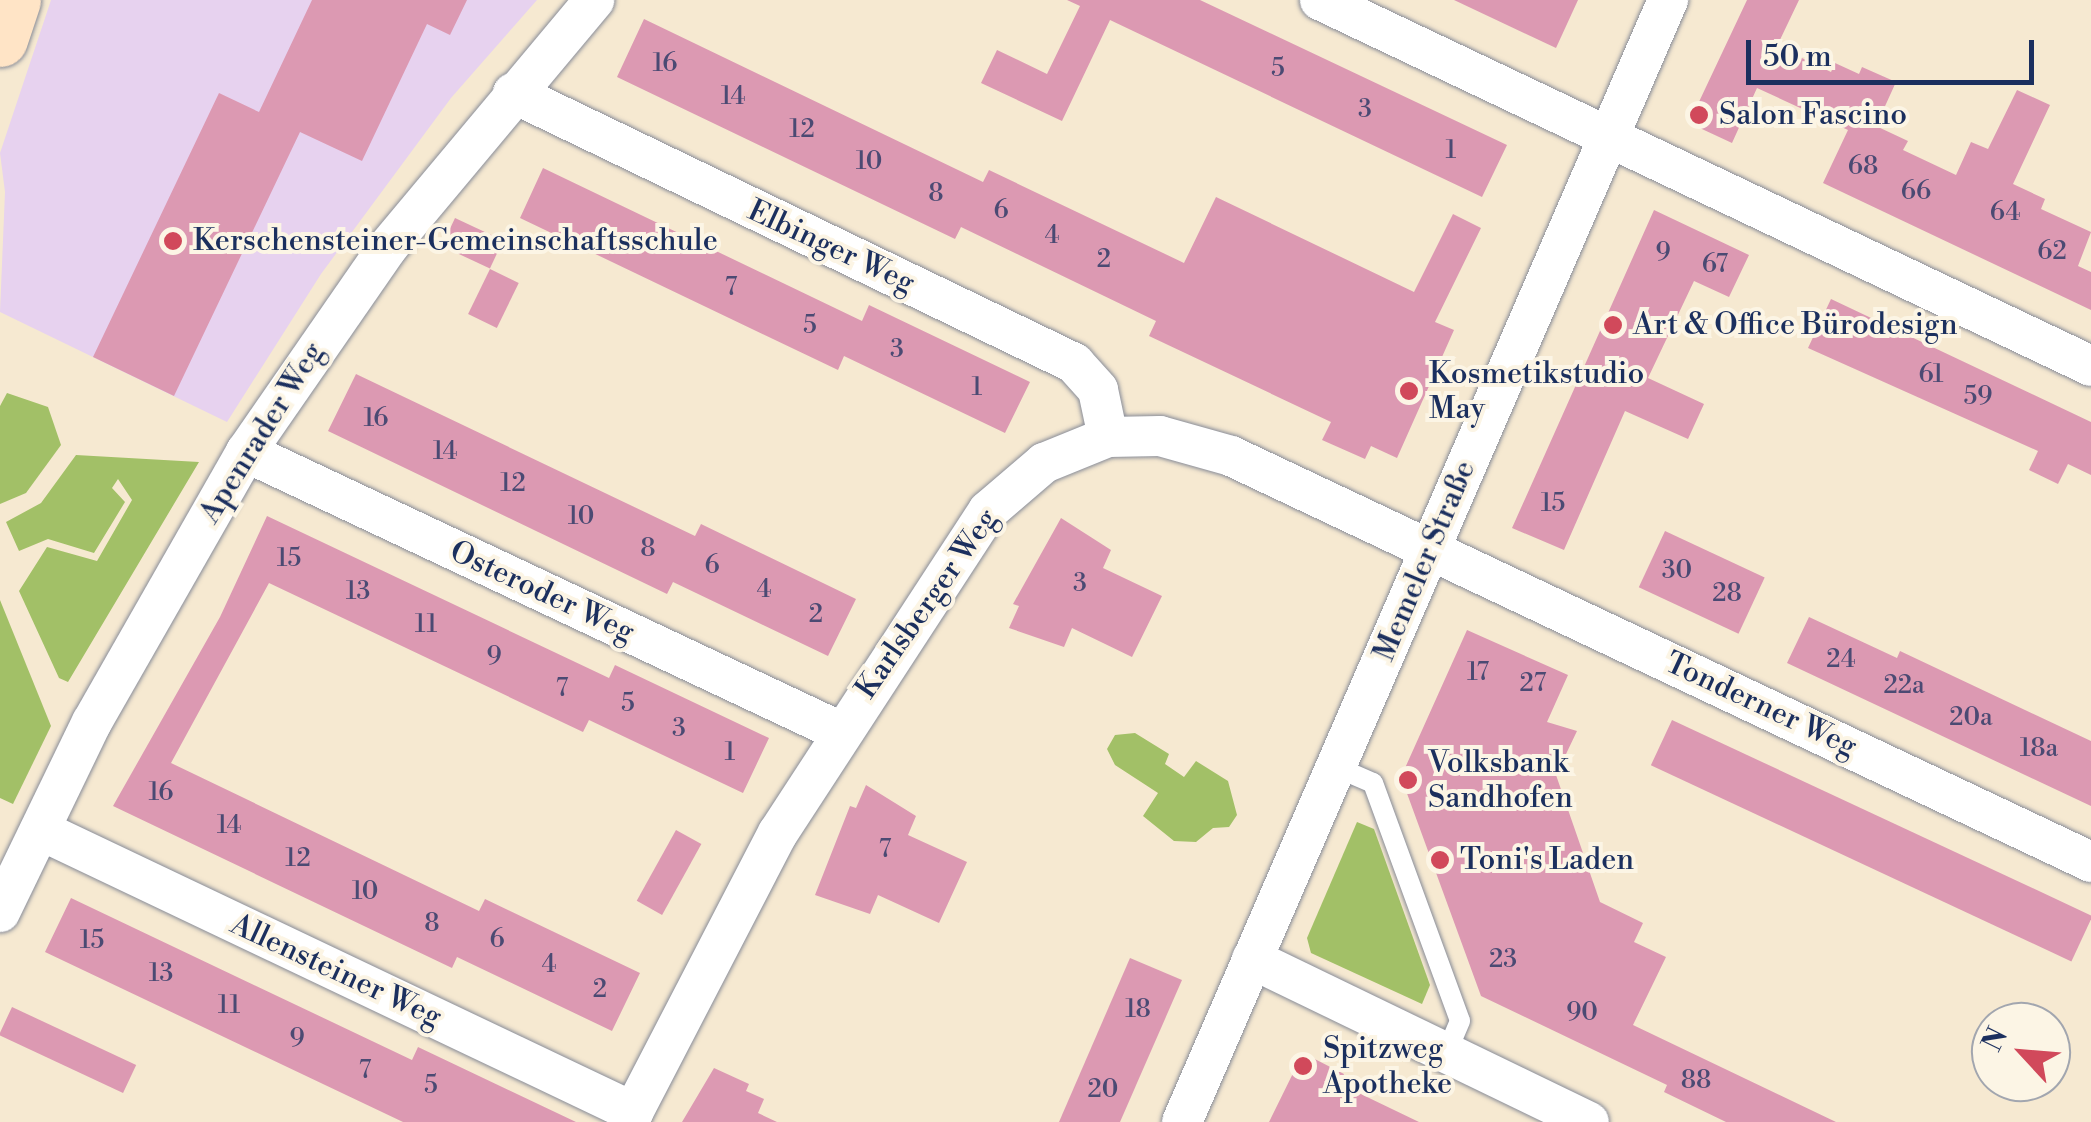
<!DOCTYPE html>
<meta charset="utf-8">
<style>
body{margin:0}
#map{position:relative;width:2091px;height:1122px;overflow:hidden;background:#f6e9d1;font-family:"Libre Bodoni",serif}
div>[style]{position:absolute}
.built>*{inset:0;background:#e7d2ef}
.green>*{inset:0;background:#a2c067}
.building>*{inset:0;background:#dc99b2;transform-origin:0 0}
.roads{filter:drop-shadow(0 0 2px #888c98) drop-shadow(0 0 2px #888c98)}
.lane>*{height:20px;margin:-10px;padding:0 10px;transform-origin:10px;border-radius:10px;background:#fff}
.street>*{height:40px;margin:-20px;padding:0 20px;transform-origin:20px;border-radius:20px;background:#fff}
.secondary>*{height:55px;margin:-27.5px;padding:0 27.5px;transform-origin:27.5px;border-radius:27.5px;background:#ffe4c6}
.dots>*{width:28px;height:28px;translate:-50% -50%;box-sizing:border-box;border:5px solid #fcf5e5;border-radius:50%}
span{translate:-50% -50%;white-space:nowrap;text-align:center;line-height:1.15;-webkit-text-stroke:8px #fcf5e5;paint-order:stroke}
.number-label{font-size:25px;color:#4b4a73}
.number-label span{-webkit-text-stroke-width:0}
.poi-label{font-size:30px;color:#1b2f5e}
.left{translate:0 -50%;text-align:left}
.street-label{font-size:30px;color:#1b2f5e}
.north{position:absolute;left:1971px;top:1002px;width:100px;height:100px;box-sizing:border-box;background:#fcf5e5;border:2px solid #a2a6af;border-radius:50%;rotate:296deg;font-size:28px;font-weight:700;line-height:40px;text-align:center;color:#1b2f5e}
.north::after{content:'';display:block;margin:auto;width:35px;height:45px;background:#d1495b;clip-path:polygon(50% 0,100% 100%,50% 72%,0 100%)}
.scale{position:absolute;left:1746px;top:40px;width:288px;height:45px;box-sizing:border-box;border:5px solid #1b2f5e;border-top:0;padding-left:12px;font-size:30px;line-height:35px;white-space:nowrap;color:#1b2f5e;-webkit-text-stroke:8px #fcf5e5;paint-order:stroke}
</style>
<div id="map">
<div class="built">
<i style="clip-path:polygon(51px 0,537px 0,451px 98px,321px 274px,227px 422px,0 312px,5px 192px,0 153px)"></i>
</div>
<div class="green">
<i style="clip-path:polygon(7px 393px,48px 407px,61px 445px,26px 493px,0 504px,0 406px)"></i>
<i style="clip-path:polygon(76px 455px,199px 462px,68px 682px,59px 678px,19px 591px,47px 547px,97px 561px,132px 500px,118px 479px,112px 488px,125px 502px,94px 553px,48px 539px,19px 551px,6px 522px,41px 503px)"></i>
<i style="clip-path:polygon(0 600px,51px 726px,13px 804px,0 798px)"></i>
<i style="clip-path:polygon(1135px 733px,1169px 754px,1165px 764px,1184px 777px,1196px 761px,1228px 781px,1237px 815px,1229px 827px,1213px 828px,1196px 842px,1174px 841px,1143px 816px,1158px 793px,1115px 765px,1107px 749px,1115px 735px)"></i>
<i style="clip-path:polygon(1357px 822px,1374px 829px,1430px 985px,1422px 1004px,1311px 953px,1307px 938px)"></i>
</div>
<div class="building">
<i style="clip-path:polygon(312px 0,467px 0,450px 35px,427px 24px,362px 161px,300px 132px,174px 396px,93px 357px,219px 93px,259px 112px)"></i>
<i style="clip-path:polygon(1067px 0,1200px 0,1507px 145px,1482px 197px,1110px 20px,1062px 121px,981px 83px,997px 50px,1047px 74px,1080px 6px)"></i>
<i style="clip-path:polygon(1454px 0,1578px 0,1556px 48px)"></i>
<i style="clip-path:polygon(1747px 0,1799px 0,1777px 46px,1831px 72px,1835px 63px,1859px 74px,1862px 67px,1896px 82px,1876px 126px,1908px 141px,1903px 150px,1956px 175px,1971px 142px,1988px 149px,2017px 90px,2050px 105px,2013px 184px,2045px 199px,2041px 209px,2091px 232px,2078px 266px,2091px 272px,2091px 310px,1823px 183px,1848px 130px,1757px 88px,1732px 143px,1689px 123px)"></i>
<i style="clip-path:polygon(644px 19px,983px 182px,989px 170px,1184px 263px,1216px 197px,1414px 292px,1453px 214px,1481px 228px,1435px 322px,1454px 330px,1397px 458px,1371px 446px,1365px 459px,1322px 440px,1331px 422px,1149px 336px,1156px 321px,961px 227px,955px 239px,617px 77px)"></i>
<i style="clip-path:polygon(543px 168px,862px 321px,869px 305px,1030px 382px,1005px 433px,844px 356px,838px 370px,520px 218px)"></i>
<i style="clip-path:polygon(1654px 210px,1749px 255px,1729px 297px,1694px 281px,1648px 378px,1704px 404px,1688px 439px,1625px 411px,1564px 550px,1512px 528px)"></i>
<i style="left:455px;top:218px;width:53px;height:31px;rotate:25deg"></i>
<i style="left:490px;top:269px;width:32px;height:50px;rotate:26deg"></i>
<i style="clip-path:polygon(1831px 299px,2091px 422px,2091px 475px,2068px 464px,2058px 484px,2029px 470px,2038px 451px,1808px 348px)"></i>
<i style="clip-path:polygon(356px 374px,695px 536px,701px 524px,856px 599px,828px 656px,673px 582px,667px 594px,328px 431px)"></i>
<i style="clip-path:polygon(267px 516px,609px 678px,615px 665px,769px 738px,743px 793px,589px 720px,583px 732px,269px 583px,171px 763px,479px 911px,485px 899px,640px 973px,612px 1031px,457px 957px,452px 968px,113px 806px,220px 617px)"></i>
<i style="clip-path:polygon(1061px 518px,1111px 550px,1103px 568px,1162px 596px,1132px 657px,1072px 628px,1064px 647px,1009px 628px,1019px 606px,1013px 604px)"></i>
<i style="left:1665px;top:531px;width:110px;height:62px;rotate:25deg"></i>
<i style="clip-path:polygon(1809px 617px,1897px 658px,1900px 651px,2091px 741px,2091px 806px,1787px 663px)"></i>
<i style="clip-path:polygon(1467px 630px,1568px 675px,1547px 722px,1577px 731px,1556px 775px,1600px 902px,1643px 923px,1634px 942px,1666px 957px,1633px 1025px,1836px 1122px,1726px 1122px,1664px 1092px,1667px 1085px,1481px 996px,1401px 777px)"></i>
<i style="left:1672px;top:720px;width:464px;height:50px;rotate:25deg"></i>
<i style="clip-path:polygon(866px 785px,916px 816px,908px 835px,967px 862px,939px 923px,878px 895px,870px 914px,815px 895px,850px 806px,856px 808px)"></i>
<i style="left:676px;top:830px;width:29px;height:81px;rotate:29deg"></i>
<i style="clip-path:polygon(71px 898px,412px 1060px,418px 1047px,576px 1122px,403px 1122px,45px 952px)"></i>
<i style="clip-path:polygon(1130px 958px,1182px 980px,1120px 1122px,1059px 1122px)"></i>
<i style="left:12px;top:1007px;width:137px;height:31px;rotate:25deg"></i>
<i style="clip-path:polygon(1303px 1053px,1344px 1074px,1340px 1084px,1419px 1122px,1269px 1122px)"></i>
<i style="clip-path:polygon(714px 1068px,749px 1084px,746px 1091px,764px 1099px,758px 1113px,777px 1122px,682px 1122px)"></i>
</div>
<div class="roads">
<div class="lane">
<i style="left:1336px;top:767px;width:40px;rotate:23.4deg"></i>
<i style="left:1373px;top:783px;width:253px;rotate:69.9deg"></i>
<i style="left:1460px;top:1021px;width:36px;rotate:113deg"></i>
</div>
<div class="street">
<i style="left:1320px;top:0;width:853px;rotate:25.39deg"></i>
<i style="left:513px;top:93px;width:623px;rotate:25.7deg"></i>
<i style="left:1074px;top:363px;width:36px;rotate:48deg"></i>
<i style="left:1098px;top:390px;width:48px;rotate:78deg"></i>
<i style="left:246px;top:452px;width:655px;rotate:25.2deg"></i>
<i style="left:40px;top:830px;width:657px;rotate:25.43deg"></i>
<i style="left:0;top:912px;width:211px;rotate:-64.2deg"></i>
<i style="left:92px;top:722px;width:311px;rotate:-60.3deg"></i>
<i style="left:246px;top:452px;width:248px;rotate:-55.3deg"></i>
<i style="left:387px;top:248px;width:323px;rotate:-50.1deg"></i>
<i style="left:1252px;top:959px;width:374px;rotate:25.8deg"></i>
<i style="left:628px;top:1122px;width:326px;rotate:-62.6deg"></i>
<i style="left:778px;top:833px;width:384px;rotate:-56.9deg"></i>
<i style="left:988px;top:511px;width:74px;rotate:-40.6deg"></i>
<i style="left:1044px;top:463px;width:69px;rotate:-22.1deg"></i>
<i style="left:1108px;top:437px;width:52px;rotate:-1.1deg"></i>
<i style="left:1160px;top:436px;width:74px;rotate:15.7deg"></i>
<i style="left:1231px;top:456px;width:951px;rotate:25.27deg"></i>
<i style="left:1182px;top:1122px;width:1223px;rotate:-66.58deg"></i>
</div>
<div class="secondary">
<i style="left:0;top:39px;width:41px;rotate:-71.6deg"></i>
</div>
</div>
<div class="dots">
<i style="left:1699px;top:115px;background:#d1495b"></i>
<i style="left:173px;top:241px;background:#d1495b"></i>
<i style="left:1613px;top:325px;background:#d1495b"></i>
<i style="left:1409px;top:391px;background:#d1495b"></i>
<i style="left:1408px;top:780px;background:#d1495b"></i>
<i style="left:1440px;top:860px;background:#d1495b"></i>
<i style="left:1303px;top:1066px;background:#d1495b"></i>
</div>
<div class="number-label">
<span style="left:665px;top:64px">16</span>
<span style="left:1278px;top:69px">5</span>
<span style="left:733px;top:97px">14</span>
<span style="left:1365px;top:110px">3</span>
<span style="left:802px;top:130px">12</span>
<span style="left:1451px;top:151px">1</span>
<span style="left:869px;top:162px">10</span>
<span style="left:1863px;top:167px">68</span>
<span style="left:1916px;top:192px">66</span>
<span style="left:936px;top:194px">8</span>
<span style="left:1001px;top:211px">6</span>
<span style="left:2005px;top:213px">64</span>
<span style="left:1052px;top:236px">4</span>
<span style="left:2052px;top:252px">62</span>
<span style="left:1663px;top:253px">9</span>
<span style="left:1104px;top:260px">2</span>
<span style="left:1715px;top:265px">67</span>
<span style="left:731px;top:288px">7</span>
<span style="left:810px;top:326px">5</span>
<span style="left:897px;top:350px">3</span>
<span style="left:1931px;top:375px">61</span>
<span style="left:977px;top:388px">1</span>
<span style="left:1978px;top:397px">59</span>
<span style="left:376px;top:419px">16</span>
<span style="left:445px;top:452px">14</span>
<span style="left:513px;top:484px">12</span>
<span style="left:1553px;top:504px">15</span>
<span style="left:581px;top:517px">10</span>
<span style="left:648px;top:549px">8</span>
<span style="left:289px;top:559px">15</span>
<span style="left:712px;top:566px">6</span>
<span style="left:1677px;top:571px">30</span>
<span style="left:1080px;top:584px">3</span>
<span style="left:764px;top:590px">4</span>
<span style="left:358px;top:592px">13</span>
<span style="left:1727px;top:594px">28</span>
<span style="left:816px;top:615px">2</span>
<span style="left:426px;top:625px">11</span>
<span style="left:494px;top:657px">9</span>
<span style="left:1841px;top:660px">24</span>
<span style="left:1478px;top:673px">17</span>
<span style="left:1533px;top:684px">27</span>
<span style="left:1904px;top:686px">22a</span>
<span style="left:562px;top:689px">7</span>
<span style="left:628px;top:704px">5</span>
<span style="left:1971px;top:718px">20a</span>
<span style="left:679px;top:729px">3</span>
<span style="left:2039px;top:749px">18a</span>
<span style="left:730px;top:753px">1</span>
<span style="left:161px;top:793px">16</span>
<span style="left:229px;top:826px">14</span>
<span style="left:885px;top:850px">7</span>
<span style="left:298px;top:859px">12</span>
<span style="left:365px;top:892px">10</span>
<span style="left:432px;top:924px">8</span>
<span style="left:497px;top:940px">6</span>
<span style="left:92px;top:941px">15</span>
<span style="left:1503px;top:960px">23</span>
<span style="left:549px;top:965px">4</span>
<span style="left:161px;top:974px">13</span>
<span style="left:600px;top:990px">2</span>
<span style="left:229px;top:1006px">11</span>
<span style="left:1138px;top:1010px">18</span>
<span style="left:1582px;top:1013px">90</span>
<span style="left:297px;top:1039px">9</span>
<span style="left:365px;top:1071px">7</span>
<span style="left:1696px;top:1081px">88</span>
<span style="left:431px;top:1086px">5</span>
<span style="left:1103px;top:1090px">20</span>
</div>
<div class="poi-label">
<span class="left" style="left:1719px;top:115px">Salon Fascino</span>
<span class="left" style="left:193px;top:241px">Kerschensteiner-Gemeinschaftsschule</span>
<span class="left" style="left:1633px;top:325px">Art &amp; Office Bürodesign</span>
<span class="left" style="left:1429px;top:391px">Kosmetikstudio<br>May</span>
<span class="left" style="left:1428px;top:780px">Volksbank<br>Sandhofen</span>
<span class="left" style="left:1460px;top:860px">Toni's Laden</span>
<span class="left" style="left:1323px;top:1066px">Spitzweg<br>Apotheke</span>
</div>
<div class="street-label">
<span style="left:831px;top:247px;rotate:25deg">Elbinger Weg</span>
<span style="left:262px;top:433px;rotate:-58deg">Apenrader Weg</span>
<span style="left:1425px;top:561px;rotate:-67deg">Memeler Straße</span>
<span style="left:542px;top:592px;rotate:25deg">Osteroder Weg</span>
<span style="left:927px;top:604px;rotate:-55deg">Karlsberger Weg</span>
<span style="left:1761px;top:705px;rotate:25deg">Tonderner Weg</span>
<span style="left:336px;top:971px;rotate:25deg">Allensteiner Weg</span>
</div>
<div class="north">N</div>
<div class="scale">50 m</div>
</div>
